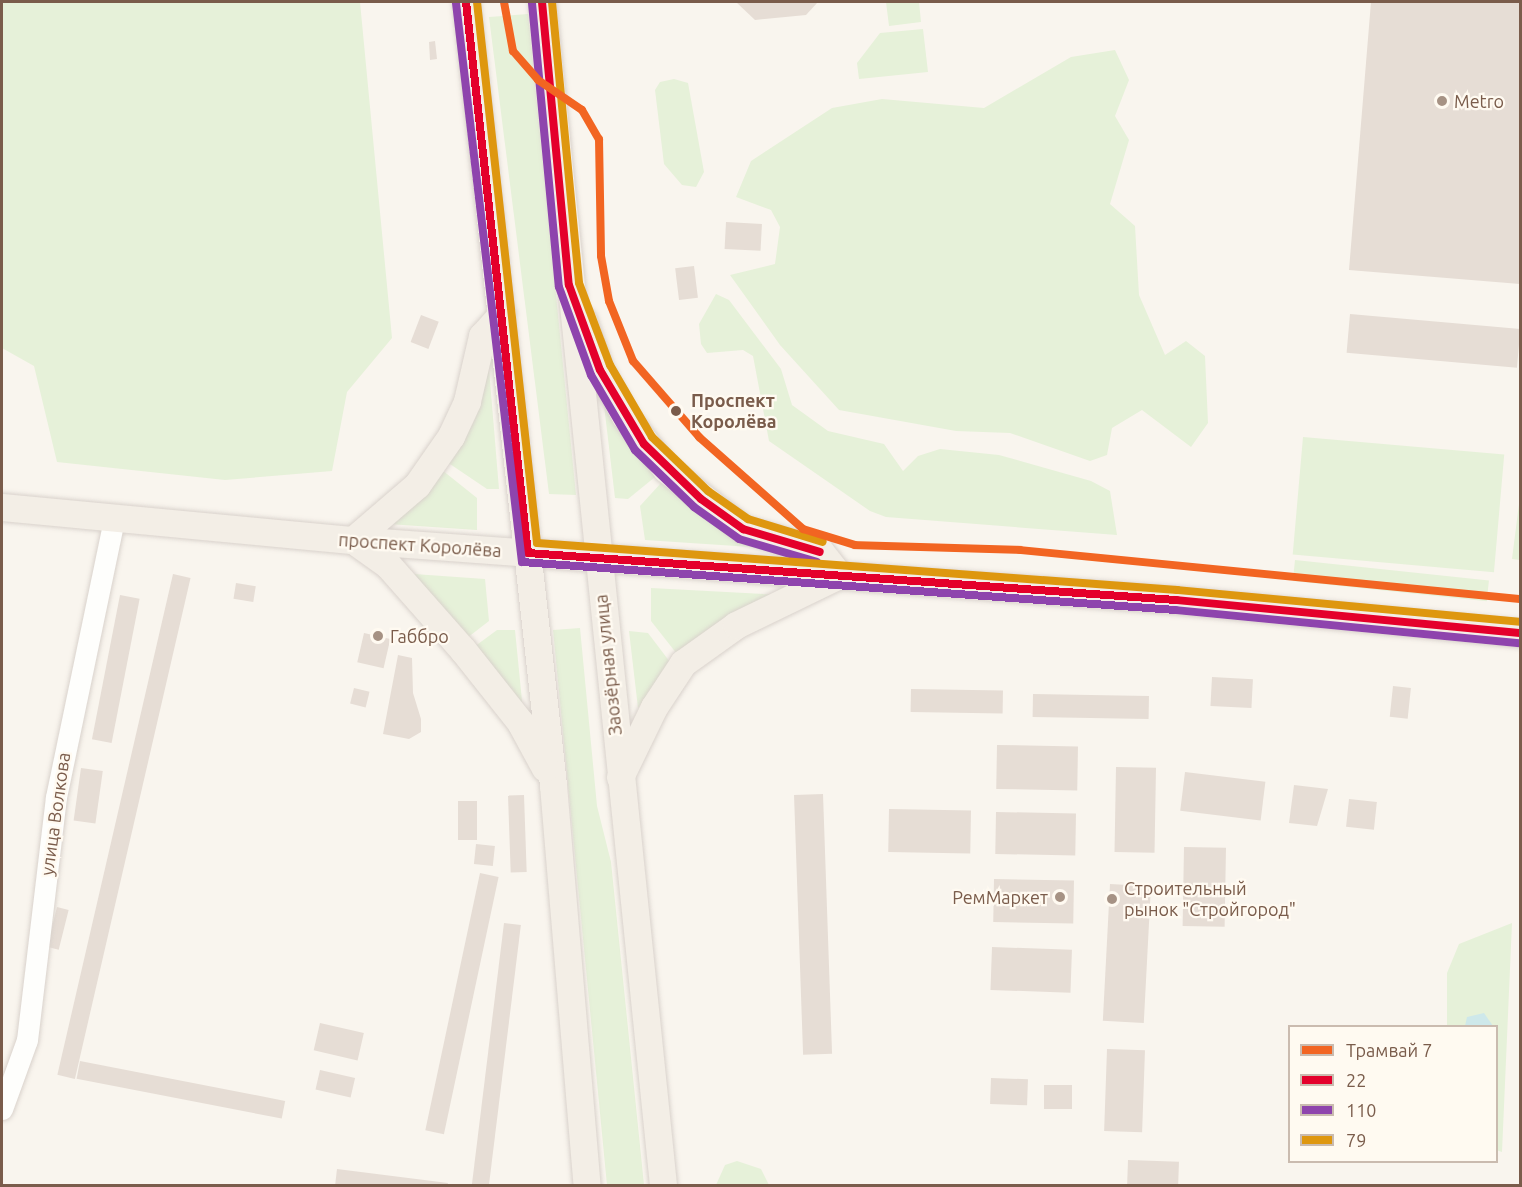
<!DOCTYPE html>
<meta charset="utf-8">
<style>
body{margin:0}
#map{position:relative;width:1522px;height:1187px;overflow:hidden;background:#f9f5ee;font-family:Ubuntu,sans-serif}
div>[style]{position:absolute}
.green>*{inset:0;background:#e6f1d9;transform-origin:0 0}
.water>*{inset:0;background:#cee8ea}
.building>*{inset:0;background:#e6ddd5;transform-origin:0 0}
.roads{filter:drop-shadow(0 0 2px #d9d2cc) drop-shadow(0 0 2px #d9d2cc)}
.minor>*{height:21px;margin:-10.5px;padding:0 10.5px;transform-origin:10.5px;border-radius:10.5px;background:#fefefc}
.major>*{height:27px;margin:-13.5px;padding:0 13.5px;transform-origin:13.5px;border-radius:13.5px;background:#f3eee6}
.bus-1>*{height:8px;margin:-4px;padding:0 4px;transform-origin:4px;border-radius:4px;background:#e4002b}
.bus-2>*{height:8px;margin:-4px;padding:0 4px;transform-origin:4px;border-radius:4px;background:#8e44ad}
.bus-3>*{height:8px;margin:-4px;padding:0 4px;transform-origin:4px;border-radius:4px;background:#de970f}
.tram-1>*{height:8px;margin:-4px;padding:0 4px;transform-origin:4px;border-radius:4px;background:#f26522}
.dots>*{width:16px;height:16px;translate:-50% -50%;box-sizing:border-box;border:3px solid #fffaf1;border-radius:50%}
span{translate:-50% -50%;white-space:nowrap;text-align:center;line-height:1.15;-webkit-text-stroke:4.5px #fffaf1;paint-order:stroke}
.poi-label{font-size:18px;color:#7a5c4b}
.left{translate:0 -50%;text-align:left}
.right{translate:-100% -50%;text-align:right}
.stop-label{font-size:18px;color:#7a5c4b;font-weight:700}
.street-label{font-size:18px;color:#7a5c4b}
.frame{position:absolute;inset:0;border:3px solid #7a5c4b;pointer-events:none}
.legend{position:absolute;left:1288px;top:1025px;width:210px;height:138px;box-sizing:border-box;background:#fffaf1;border:2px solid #cabbaf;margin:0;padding:8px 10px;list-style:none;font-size:18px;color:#7a5c4b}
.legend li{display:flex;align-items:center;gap:12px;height:30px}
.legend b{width:30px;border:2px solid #cabbaf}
</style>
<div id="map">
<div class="green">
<i style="clip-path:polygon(2px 2px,360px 2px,392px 338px,347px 392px,332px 471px,225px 480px,57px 462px,34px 366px,2px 348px)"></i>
<i style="clip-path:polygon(886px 2px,919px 2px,921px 22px,889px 26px)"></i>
<i style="clip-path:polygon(528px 14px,576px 495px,549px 494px,489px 17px)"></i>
<i style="clip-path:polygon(923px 29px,928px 72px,859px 79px,857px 63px,880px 33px)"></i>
<i style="clip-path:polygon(1115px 50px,1129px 80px,1115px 116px,1129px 140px,1110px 204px,1135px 226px,1139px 295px,1165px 355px,1186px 341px,1205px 356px,1208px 423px,1191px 447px,1142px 410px,1112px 428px,1107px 455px,1090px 461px,1010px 433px,956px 431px,839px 410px,780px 345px,730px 275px,775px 264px,780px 227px,771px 210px,736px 197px,751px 161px,832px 108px,882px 99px,984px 108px,1071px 57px)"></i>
<i style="clip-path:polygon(674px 79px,688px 83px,704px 172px,696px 187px,682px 185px,664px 164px,655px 90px,660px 82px)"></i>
<i style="clip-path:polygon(716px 294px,729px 300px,781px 369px,792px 405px,828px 431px,884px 444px,903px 471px,918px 456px,940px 449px,999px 455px,1091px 481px,1110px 491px,1117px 535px,886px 517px,870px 511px,769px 441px,753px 356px,743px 350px,707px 353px,701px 344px,699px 324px)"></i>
<i style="clip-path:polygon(489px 369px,499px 489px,487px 489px,447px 462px,482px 395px)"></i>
<i style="clip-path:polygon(604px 405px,655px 477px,628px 499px,615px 498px)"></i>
<i style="left:1303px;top:437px;width:202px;height:118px;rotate:5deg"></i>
<i style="clip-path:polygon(442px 470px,477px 498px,477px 530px,388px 524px)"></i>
<i style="clip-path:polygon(661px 483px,709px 522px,751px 547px,645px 540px,640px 506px)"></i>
<i style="clip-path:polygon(1520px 496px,1520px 560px,1512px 559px)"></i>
<i style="left:1295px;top:560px;width:195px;height:21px;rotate:6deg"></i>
<i style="clip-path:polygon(414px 574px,485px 579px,489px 621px,467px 638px)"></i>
<i style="clip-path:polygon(651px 588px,783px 595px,677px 654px,651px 621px)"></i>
<i style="clip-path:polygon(580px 628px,597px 806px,611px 862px,644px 1185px,607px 1185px,553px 630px)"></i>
<i style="clip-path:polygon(497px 630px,515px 630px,523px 711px,474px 647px)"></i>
<i style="clip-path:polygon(629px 631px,648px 633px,670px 662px,638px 708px)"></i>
<i style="clip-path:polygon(1512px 923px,1502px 1152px,1496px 1150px,1496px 1026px,1447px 1026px,1447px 973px,1459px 944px)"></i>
<i style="clip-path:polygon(737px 1161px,761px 1169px,769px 1185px,716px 1185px,725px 1165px)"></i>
</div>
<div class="water">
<i style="clip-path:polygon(1484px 1013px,1493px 1026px,1465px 1026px,1467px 1017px)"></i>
</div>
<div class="building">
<i style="clip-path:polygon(736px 2px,818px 2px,806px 15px,755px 20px)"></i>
<i style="clip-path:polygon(1371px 2px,1520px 2px,1520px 284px,1349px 270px)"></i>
<i style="clip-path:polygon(435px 41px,437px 59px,430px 60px,429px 42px)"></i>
<i style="left:726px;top:222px;width:36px;height:27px;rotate:3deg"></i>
<i style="left:694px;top:266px;width:32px;height:19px;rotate:83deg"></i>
<i style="left:1350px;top:314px;width:171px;height:39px;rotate:5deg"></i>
<i style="left:421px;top:315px;width:19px;height:29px;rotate:21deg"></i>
<i style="left:173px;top:574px;width:18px;height:514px;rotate:13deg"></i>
<i style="left:236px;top:583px;width:20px;height:16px;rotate:9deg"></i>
<i style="left:120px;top:595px;width:20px;height:147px;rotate:11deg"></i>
<i style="left:364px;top:633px;width:27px;height:30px;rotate:13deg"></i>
<i style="clip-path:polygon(398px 655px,412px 658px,413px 693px,421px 719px,421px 732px,409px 739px,383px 734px)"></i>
<i style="left:1212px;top:677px;width:41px;height:29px;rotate:3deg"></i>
<i style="left:1393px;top:686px;width:18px;height:31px;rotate:6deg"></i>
<i style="left:354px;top:688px;width:16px;height:16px;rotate:14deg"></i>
<i style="left:911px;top:689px;width:92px;height:23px;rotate:1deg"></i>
<i style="left:1033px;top:694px;width:116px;height:23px;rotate:1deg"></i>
<i style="left:997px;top:745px;width:81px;height:44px;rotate:1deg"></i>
<i style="left:1116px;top:767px;width:40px;height:85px;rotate:1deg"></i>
<i style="left:81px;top:768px;width:22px;height:53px;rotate:8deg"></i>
<i style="left:1185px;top:772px;width:81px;height:39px;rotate:7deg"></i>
<i style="clip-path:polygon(1294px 785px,1328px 789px,1317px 826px,1289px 823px)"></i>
<i style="left:823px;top:794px;width:260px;height:29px;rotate:88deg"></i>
<i style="left:524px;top:795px;width:77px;height:16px;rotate:88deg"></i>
<i style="left:1349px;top:799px;width:28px;height:28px;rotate:6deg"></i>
<i style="left:458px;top:801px;width:19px;height:39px"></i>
<i style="left:889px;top:809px;width:82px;height:43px;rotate:1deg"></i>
<i style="left:996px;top:812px;width:80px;height:42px;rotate:1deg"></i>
<i style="left:476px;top:844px;width:19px;height:20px;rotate:6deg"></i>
<i style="left:1184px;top:847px;width:42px;height:79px;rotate:1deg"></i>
<i style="left:480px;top:873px;width:19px;height:263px;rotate:12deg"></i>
<i style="left:994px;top:879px;width:80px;height:43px;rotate:1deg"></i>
<i style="left:1110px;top:884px;width:41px;height:137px;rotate:3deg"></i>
<i style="left:57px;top:907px;width:12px;height:41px;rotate:14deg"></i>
<i style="left:504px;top:923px;width:17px;height:265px;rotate:7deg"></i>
<i style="left:992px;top:947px;width:80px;height:43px;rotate:2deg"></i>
<i style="left:320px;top:1023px;width:45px;height:28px;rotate:13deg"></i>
<i style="left:1107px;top:1049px;width:38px;height:82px;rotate:2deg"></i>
<i style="left:80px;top:1061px;width:209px;height:18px;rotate:11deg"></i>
<i style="left:320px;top:1070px;width:36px;height:20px;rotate:13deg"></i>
<i style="left:991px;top:1078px;width:37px;height:26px;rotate:2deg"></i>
<i style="left:1044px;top:1085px;width:28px;height:24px"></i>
<i style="left:1128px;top:1160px;width:51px;height:24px;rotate:2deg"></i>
<i style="clip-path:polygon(337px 1169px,448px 1183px,447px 1186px,335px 1186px)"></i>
</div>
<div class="roads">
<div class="minor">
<i style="left:2px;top:1109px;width:73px;rotate:-70.1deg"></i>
<i style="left:27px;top:1040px;width:245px;rotate:-83.2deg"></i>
<i style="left:56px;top:797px;width:284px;rotate:-78.2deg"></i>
</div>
<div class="major">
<i style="left:466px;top:2px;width:788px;rotate:83.66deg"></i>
<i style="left:553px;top:785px;width:402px;rotate:85.2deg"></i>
<i style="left:542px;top:2px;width:1190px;rotate:84.16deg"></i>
<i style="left:583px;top:320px;width:53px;rotate:71.2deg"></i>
<i style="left:600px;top:370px;width:52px;rotate:61.5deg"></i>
<i style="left:625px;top:416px;width:67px;rotate:52.3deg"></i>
<i style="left:666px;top:469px;width:98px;rotate:37.9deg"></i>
<i style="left:743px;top:529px;width:80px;rotate:15.9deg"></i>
<i style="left:820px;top:551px;width:31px;rotate:52deg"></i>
<i style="left:2px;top:507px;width:353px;rotate:5.4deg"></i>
<i style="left:353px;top:540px;width:825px;rotate:4.17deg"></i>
<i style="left:1176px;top:600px;width:346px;rotate:5.5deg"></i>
<i style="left:353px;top:540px;width:43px;rotate:35.5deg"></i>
<i style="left:388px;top:565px;width:113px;rotate:48.6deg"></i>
<i style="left:463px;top:650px;width:92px;rotate:51.6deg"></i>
<i style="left:520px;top:722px;width:52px;rotate:61.5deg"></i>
<i style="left:353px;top:540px;width:84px;rotate:-40.7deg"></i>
<i style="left:417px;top:485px;width:60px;rotate:-55.2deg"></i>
<i style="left:451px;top:436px;width:38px;rotate:-65deg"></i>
<i style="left:467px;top:401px;width:67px;rotate:-77deg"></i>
<i style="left:482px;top:336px;width:30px;rotate:-48deg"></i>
<i style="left:620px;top:777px;width:78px;rotate:-64.1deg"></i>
<i style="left:654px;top:707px;width:53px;rotate:-56.6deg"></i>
<i style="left:683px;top:663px;width:65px;rotate:-35.6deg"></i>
<i style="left:736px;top:625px;width:114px;rotate:-25.9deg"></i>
</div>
</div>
<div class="bus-1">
<i style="left:466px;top:2px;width:554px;rotate:83.58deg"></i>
<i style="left:528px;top:553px;width:650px;rotate:4.15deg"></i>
<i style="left:1176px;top:600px;width:346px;rotate:5.5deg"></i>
<i style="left:542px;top:2px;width:284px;rotate:84.6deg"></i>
<i style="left:569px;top:285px;width:90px;rotate:70deg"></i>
<i style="left:600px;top:370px;width:86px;rotate:59.3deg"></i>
<i style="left:644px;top:444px;width:79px;rotate:44deg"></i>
<i style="left:701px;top:499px;width:52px;rotate:35.5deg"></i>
<i style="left:743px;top:529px;width:80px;rotate:16.6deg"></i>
</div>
<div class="bus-2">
<i style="left:456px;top:3px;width:563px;rotate:83.27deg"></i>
<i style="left:522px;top:562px;width:655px;rotate:4.2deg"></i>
<i style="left:1175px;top:610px;width:346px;rotate:5.5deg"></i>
<i style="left:532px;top:3px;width:285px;rotate:84.6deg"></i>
<i style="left:559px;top:287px;width:94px;rotate:70deg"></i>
<i style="left:591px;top:375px;width:87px;rotate:59.6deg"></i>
<i style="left:635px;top:450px;width:82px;rotate:44deg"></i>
<i style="left:694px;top:507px;width:55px;rotate:35.4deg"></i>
<i style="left:739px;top:539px;width:81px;rotate:16.4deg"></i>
</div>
<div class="bus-3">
<i style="left:477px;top:2px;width:544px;rotate:83.67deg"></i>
<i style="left:537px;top:543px;width:642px;rotate:4.2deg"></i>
<i style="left:1177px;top:590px;width:344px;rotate:5.3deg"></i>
<i style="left:552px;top:2px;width:282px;rotate:84.5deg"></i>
<i style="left:579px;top:283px;width:88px;rotate:69.3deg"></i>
<i style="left:610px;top:365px;width:83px;rotate:59.7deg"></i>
<i style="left:652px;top:437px;width:78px;rotate:44deg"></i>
<i style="left:708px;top:491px;width:49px;rotate:35deg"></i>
<i style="left:748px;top:519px;width:78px;rotate:17deg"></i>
</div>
<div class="tram-1">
<i style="left:504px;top:2px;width:50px;rotate:79.6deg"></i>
<i style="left:513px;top:51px;width:38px;rotate:49deg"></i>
<i style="left:538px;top:80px;width:53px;rotate:34.3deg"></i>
<i style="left:582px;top:110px;width:34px;rotate:60deg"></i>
<i style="left:599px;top:139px;width:117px;rotate:89deg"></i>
<i style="left:601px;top:256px;width:46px;rotate:79.9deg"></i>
<i style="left:609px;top:301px;width:65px;rotate:68.2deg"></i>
<i style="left:633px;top:361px;width:101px;rotate:49deg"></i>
<i style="left:699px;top:437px;width:139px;rotate:41.5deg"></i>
<i style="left:803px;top:529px;width:54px;rotate:17.1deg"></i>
<i style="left:855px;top:545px;width:165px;rotate:1.7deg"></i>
<i style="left:1020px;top:550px;width:502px;rotate:5.6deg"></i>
</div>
<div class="dots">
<i style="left:1442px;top:101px;background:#a69284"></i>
<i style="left:676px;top:411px;background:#7a5c4b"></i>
<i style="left:378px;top:636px;background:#a69284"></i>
<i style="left:1060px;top:897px;background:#a69284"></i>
<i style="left:1112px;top:899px;background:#a69284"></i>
</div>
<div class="poi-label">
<span class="left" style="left:1454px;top:101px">Metro</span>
<span class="left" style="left:390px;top:636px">Габбро</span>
<span class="left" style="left:1124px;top:899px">Строительный<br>рынок "Стройгород"</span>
<span class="right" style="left:1048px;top:897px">РемМаркет</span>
</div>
<div class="stop-label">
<span class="left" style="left:691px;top:411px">Проспект<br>Королёва</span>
</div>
<div class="street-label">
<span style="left:420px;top:545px;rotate:4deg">проспект Королёва</span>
<span style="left:608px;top:665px;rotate:-96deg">Заозёрная улица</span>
<span style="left:55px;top:814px;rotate:-82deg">улица Волкова</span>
</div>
<div class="frame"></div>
<ul class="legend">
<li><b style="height:8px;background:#f26522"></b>Трамвай 7</li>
<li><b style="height:8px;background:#e4002b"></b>22</li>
<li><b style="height:8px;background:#8e44ad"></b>110</li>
<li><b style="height:8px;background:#de970f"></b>79</li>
</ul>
</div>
